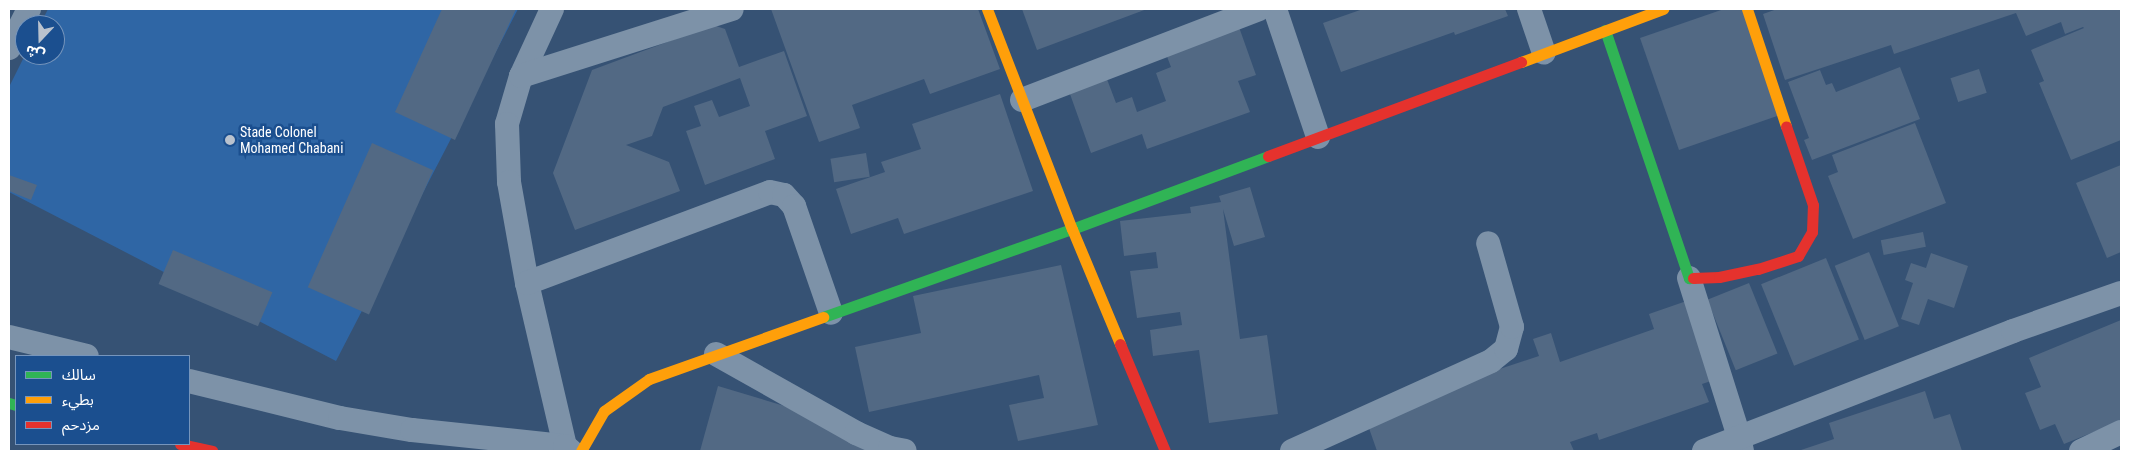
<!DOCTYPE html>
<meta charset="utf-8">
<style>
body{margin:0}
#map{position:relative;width:2130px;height:460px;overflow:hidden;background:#365274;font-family:"Roboto Condensed","Noto Sans Arabic",sans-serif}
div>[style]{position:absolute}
.green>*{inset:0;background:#2f66a5}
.building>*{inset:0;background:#526984;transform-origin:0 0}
.street>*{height:24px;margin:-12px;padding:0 12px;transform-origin:12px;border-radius:12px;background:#7d92a8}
.fast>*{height:11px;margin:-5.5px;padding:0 5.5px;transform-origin:5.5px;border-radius:5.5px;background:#30b455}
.slow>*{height:11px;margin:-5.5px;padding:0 5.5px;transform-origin:5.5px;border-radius:5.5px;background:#ff9f0a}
.jam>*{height:11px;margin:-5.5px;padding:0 5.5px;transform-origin:5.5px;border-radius:5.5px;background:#e5322d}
.dots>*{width:14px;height:14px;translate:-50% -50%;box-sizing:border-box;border:2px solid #1b4f8f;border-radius:50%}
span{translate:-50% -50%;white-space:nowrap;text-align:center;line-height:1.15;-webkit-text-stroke:5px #1b4f8f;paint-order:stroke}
.poi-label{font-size:14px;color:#fff}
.left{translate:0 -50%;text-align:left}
.frame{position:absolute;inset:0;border:10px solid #fff;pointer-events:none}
.legend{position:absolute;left:15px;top:355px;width:175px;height:90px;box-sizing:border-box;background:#1b4f8f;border:1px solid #7695bc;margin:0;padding:6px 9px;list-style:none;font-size:15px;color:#fff}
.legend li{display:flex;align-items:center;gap:10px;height:25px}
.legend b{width:25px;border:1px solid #7695bc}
.north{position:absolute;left:15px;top:15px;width:50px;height:50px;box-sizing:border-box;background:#1b4f8f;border:1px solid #7695bc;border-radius:50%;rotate:201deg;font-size:14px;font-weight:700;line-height:20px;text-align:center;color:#fff}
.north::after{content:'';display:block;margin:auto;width:18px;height:22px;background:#b9c2ce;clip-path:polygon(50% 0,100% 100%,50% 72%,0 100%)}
</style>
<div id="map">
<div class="green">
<i style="clip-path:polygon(48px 9px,518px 9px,336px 361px,9px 192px,9px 87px,25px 55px,55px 55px,55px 25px,40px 25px)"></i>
</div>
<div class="building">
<i style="clip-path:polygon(442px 9px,516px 9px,455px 140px,395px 112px)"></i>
<i style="clip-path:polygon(771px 9px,978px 9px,1000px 69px,930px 94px,924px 79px,852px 105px,860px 128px,819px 142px)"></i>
<i style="clip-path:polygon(1022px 9px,1147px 9px,1037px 50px)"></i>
<i style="clip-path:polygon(1363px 9px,1505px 9px,1508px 16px,1455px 35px,1454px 32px,1341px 72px,1323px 23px)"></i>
<i style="clip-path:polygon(1724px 9px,1743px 9px,1780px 115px,1679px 150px,1640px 38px)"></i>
<i style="clip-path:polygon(1777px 9px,2121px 9px,2121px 140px,2071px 160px,2039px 83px,2044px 81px,2031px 50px,2084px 28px,2083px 27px,2065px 34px,2061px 22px,2026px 36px,2016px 13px,1894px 54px,1891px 45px,1785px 80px,1763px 14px)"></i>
<i style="clip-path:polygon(1234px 13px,1256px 75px,1238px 81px,1250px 112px,1147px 149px,1142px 134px,1091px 153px,1065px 80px,1102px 66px,1116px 103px,1132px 97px,1137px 112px,1166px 101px,1156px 73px,1171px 67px,1166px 54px)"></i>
<i style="clip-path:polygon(713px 25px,725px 29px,739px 67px,784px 51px,807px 116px,765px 131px,775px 159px,705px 185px,686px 131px,701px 126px,694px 106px,712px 100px,719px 117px,750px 106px,740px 78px,663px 107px,652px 136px,626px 145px,669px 162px,680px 191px,575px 230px,553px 173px,592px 70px)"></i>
<i style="clip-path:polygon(1900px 67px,1920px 119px,1812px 160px,1804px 140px,1809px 138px,1788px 82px,1820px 70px,1826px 85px,1832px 83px,1836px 92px)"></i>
<i style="left:1979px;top:69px;width:25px;height:30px;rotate:72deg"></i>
<i style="clip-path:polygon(1000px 94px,1033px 191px,904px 234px,898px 218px,851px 234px,836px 189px,885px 172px,881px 162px,921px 149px,912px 124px)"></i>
<i style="clip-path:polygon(1915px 123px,1946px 203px,1853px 239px,1828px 176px,1838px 172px,1832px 155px)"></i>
<i style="left:372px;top:143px;width:67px;height:158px;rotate:24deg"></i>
<i style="left:866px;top:153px;width:24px;height:36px;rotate:81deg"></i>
<i style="clip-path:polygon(2121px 165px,2121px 252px,2107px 258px,2076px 183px)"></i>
<i style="clip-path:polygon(9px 175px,37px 185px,31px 200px,9px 191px)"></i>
<i style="clip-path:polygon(1250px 187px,1265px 237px,1234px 246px,1223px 209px,1240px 339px,1267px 335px,1278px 414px,1209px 423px,1199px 350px,1153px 356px,1150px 330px,1182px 325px,1180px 312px,1137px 318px,1130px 271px,1158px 268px,1156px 252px,1124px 256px,1120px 221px,1191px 213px,1190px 207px,1221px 202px,1219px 196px)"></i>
<i style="left:1923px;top:232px;width:15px;height:43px;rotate:79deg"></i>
<i style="left:173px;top:250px;width:108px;height:37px;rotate:23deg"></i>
<i style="left:1869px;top:252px;width:80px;height:37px;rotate:68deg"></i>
<i style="clip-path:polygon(1931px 253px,1968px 266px,1954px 308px,1928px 299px,1919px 325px,1901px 319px,1913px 283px,1905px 280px,1911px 263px,1926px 268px)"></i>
<i style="left:1826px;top:258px;width:88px;height:70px;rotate:68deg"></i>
<i style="clip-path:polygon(1061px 265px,1098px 425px,1018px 441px,1009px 405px,1044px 398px,1039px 375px,869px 412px,855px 347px,921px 333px,913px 296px)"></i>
<i style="left:1749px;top:283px;width:76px;height:45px;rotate:68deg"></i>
<i style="clip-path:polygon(1698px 297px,1726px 376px,1702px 384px,1709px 402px,1599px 440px,1597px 433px,1570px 442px,1574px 451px,1377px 451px,1364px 414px,1539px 356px,1533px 339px,1551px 333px,1560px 362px,1654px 329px,1649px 314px)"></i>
<i style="clip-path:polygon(2121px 320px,2121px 421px,2064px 444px,2055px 424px,2040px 430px,2025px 393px,2041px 387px,2029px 358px)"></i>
<i style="clip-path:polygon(718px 386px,821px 417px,894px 451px,700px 451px)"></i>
<i style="clip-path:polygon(1925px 391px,1934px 419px,1950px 414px,1962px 451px,1798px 451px,1834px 439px,1829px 423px)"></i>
</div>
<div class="street">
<i style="left:552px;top:9px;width:74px;rotate:114.8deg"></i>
<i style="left:521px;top:76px;width:50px;rotate:106.3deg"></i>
<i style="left:507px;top:124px;width:58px;rotate:88deg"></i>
<i style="left:509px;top:182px;width:103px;rotate:79.9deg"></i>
<i style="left:527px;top:283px;width:167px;rotate:76.9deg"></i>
<i style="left:1275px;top:9px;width:135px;rotate:71.4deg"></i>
<i style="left:1529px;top:9px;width:46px;rotate:71.2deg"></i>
<i style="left:9px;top:48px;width:44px;rotate:-62.9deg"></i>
<i style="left:521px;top:76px;width:221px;rotate:-17.6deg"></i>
<i style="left:1022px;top:100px;width:254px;rotate:-21deg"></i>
<i style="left:1689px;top:278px;width:167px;rotate:72.5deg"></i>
<i style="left:1739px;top:437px;width:14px;rotate:78deg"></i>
<i style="left:527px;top:283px;width:259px;rotate:-20.5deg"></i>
<i style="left:770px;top:192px;width:14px;rotate:12deg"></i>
<i style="left:784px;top:195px;width:15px;rotate:48deg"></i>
<i style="left:794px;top:206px;width:113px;rotate:70.9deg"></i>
<i style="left:9px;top:337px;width:80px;rotate:13.7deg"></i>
<i style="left:716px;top:354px;width:161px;rotate:29.4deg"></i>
<i style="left:856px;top:433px;width:37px;rotate:24deg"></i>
<i style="left:890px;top:448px;width:15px;rotate:11deg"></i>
<i style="left:189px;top:381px;width:155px;rotate:13.8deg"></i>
<i style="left:340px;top:418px;width:73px;rotate:9.5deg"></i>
<i style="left:412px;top:430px;width:154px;rotate:6deg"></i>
<i style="left:565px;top:446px;width:8px;rotate:40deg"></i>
<i style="left:1292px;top:451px;width:218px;rotate:-24.3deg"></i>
<i style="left:1491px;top:361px;width:19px;rotate:-39deg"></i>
<i style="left:1506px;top:349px;width:23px;rotate:-75deg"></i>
<i style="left:1512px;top:327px;width:87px;rotate:-105.9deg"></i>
<i style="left:1704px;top:451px;width:331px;rotate:-21.2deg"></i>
<i style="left:2013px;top:331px;width:114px;rotate:-19.4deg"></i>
<i style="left:2081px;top:451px;width:44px;rotate:-25.4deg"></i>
</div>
<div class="fast">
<i style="left:1605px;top:30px;width:262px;rotate:71.3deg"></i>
<i style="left:1689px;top:278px;width:4px"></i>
<i style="left:823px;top:317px;width:264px;rotate:-19.5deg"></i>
<i style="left:1072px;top:229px;width:209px;rotate:-20.4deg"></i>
<i style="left:9px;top:403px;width:7px;rotate:16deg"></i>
</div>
<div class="slow">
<i style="left:987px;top:9px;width:236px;rotate:68.9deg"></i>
<i style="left:1072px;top:229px;width:125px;rotate:67.3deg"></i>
<i style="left:1747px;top:9px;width:123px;rotate:71.6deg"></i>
<i style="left:1521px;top:62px;width:152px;rotate:-20.5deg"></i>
<i style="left:581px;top:451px;width:46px;rotate:-60.1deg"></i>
<i style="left:604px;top:411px;width:55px;rotate:-35.4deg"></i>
<i style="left:649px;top:379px;width:185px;rotate:-19.6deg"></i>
</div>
<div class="jam">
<i style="left:1268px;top:156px;width:270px;rotate:-20.4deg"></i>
<i style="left:1693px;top:278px;width:26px;rotate:-2deg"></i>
<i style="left:1719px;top:277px;width:40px;rotate:-12deg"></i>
<i style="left:1758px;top:269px;width:42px;rotate:-18deg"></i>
<i style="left:1798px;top:256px;width:28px;rotate:-60deg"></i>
<i style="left:1812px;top:232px;width:27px;rotate:-88deg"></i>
<i style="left:1813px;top:205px;width:83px;rotate:-108.9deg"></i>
<i style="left:1120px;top:344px;width:116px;rotate:67.2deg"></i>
<i style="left:180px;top:444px;width:33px;rotate:12deg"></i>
</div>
<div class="dots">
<i style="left:230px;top:140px;background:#b9c2ce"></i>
</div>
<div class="poi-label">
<span class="left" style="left:240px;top:140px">Stade Colonel<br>Mohamed Chabani</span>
</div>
<div class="frame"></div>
<ul class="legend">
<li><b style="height:6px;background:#30b455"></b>سالك</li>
<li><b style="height:6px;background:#ff9f0a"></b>بطيء</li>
<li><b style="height:6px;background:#e5322d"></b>مزدحم</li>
</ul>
<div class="north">ش</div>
</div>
